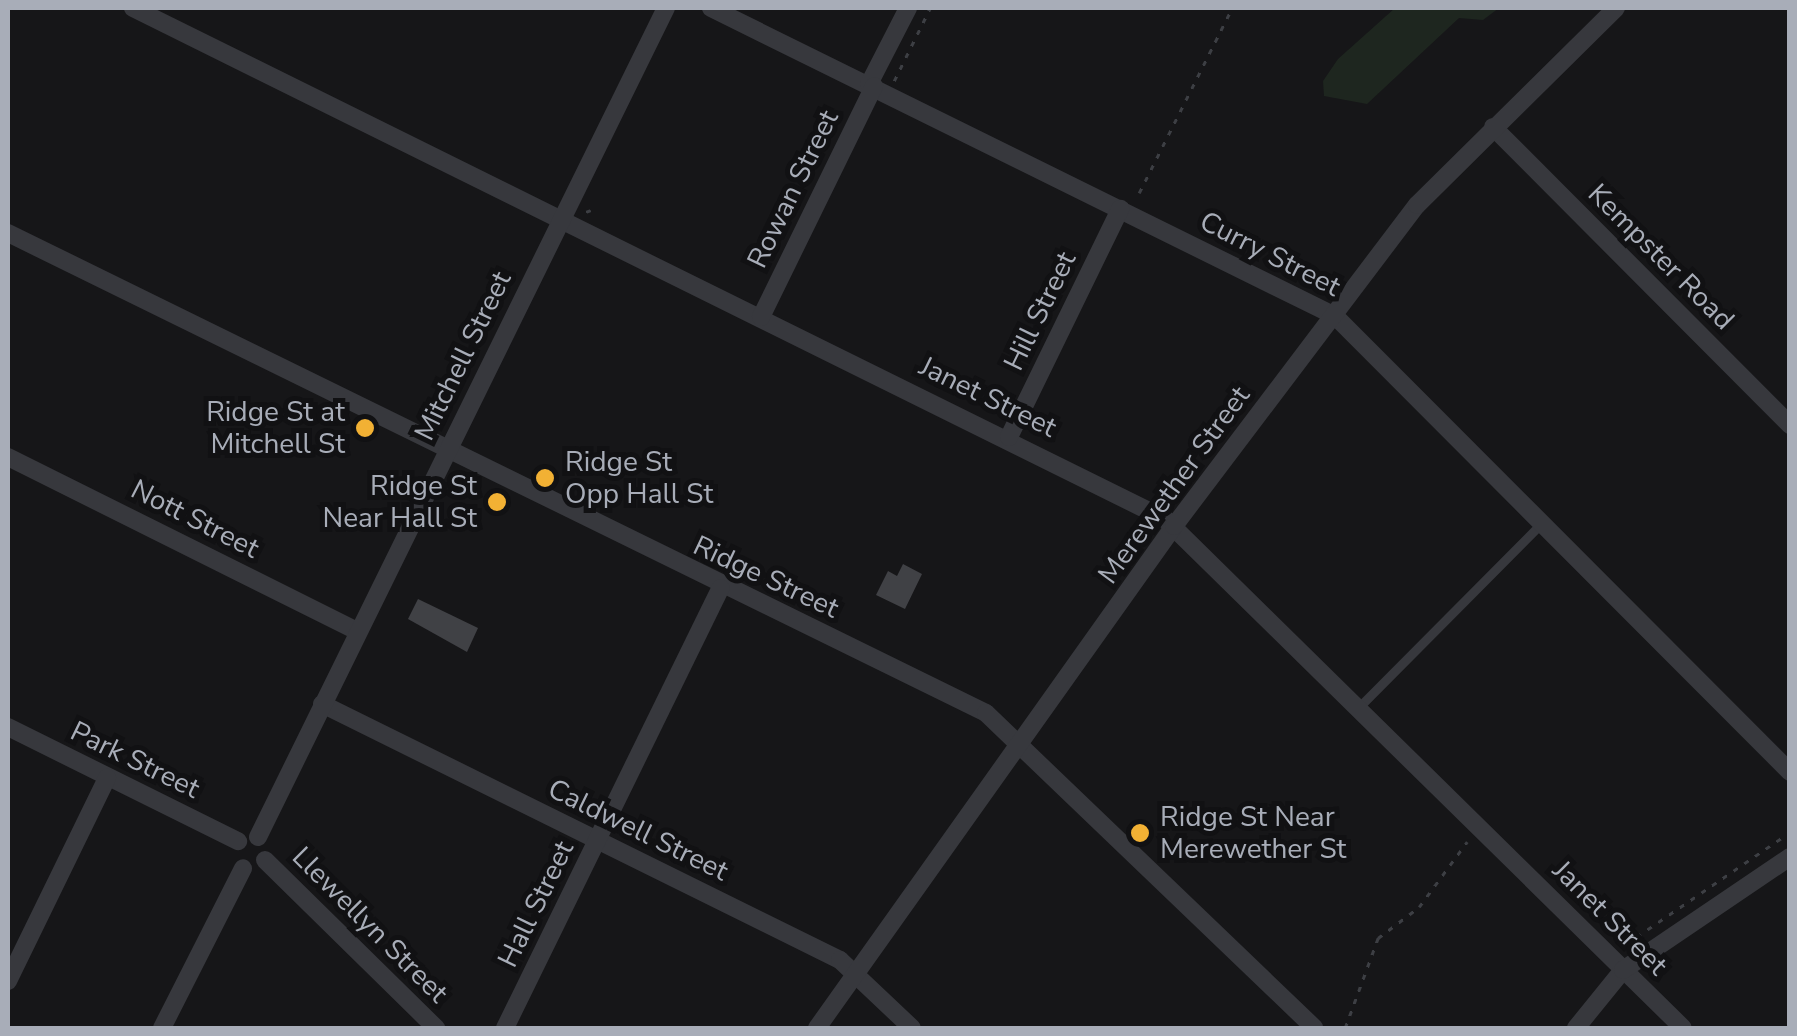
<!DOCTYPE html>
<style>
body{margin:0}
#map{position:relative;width:1797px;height:1036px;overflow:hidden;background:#161618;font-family:"Nunito Sans",sans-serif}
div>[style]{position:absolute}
.green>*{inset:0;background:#1e261f}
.building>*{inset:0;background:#404145}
.path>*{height:2.5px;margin-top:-1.25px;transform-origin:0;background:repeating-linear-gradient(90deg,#3d3f44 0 5px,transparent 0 13px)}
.lane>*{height:9px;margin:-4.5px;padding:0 4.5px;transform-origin:4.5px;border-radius:4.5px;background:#37383d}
.street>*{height:18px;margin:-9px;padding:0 9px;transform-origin:9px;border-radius:9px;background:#37383d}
.dots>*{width:28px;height:28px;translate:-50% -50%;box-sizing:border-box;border:5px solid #111113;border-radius:50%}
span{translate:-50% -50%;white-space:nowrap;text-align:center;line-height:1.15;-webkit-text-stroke:10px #111113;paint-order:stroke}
.street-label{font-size:28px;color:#a8adb8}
.poi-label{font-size:28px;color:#a8adb8}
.right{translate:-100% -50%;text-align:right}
.left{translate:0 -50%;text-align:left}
.frame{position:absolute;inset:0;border:10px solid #a8adb8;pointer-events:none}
</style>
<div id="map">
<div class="green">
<i style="clip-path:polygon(1395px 8px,1499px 8px,1483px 20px,1459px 18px,1367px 104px,1324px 96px,1323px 81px,1338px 59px)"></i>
</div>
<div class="building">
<i style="clip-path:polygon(903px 564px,922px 574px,905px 609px,876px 595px,888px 571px,897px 576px)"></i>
<i style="clip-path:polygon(418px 599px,478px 628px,467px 652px,408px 619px)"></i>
</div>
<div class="path">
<i style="left:894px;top:81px;width:81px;rotate:-63.7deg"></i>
<i style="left:1139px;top:193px;width:207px;rotate:-63.3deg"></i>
<i style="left:586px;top:212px;width:5px;rotate:-22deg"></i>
<i style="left:1630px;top:948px;width:6px;rotate:-135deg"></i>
<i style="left:1626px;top:944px;width:199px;rotate:-34.3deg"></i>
<i style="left:1345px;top:1028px;width:96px;rotate:-69.9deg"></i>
<i style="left:1378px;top:938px;width:51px;rotate:-37.1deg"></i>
<i style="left:1419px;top:907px;width:81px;rotate:-53.6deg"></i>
</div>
<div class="lane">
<i style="left:1357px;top:709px;width:260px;rotate:-45.2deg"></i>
</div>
<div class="street">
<i style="left:133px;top:8px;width:1152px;rotate:26.34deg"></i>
<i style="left:1165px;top:519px;width:726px;rotate:44.5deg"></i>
<i style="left:711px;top:8px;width:696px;rotate:26.27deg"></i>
<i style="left:1335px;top:316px;width:644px;rotate:45.06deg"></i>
<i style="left:869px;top:84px;width:85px;rotate:-62.8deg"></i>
<i style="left:1493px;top:127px;width:421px;rotate:45.1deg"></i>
<i style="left:8px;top:233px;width:1089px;rotate:26.14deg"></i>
<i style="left:986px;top:713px;width:455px;rotate:43.8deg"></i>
<i style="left:761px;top:317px;width:257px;rotate:-63.9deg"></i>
<i style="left:1009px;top:437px;width:254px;rotate:-64deg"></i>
<i style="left:8px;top:457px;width:390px;rotate:26.5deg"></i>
<i style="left:322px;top:704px;width:578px;rotate:26.3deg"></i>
<i style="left:840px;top:960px;width:99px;rotate:43.4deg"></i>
<i style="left:8px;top:727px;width:257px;rotate:26.4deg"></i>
<i style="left:258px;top:837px;width:924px;rotate:-63.8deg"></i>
<i style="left:265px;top:860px;width:240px;rotate:44.5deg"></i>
<i style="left:8px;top:981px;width:226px;rotate:-64deg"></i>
<i style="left:162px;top:1028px;width:179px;rotate:-63.1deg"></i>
<i style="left:505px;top:1028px;width:490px;rotate:-63.9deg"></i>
<i style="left:817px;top:1028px;width:616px;rotate:-54.58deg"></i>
<i style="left:1174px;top:526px;width:403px;rotate:-52.9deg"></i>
<i style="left:1417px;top:205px;width:280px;rotate:-44.7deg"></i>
<i style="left:1576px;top:1028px;width:75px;rotate:-51deg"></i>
<i style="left:1623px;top:970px;width:202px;rotate:-34.1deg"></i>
</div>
<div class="dots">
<i style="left:365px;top:428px;background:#f2b134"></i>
<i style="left:545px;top:478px;background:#f2b134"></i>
<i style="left:497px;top:502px;background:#f2b134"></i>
<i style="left:1140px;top:833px;background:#f2b134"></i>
</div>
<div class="street-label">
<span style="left:793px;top:189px;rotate:-64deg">Rowan Street</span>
<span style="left:1270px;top:254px;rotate:27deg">Curry Street</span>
<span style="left:1661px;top:257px;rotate:45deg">Kempster Road</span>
<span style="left:1040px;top:311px;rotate:-64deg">Hill Street</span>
<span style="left:463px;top:356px;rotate:-64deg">Mitchell Street</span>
<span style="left:988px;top:397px;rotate:26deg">Janet Street</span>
<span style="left:1174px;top:485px;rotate:-54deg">Merewether Street</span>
<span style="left:195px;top:519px;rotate:27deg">Nott Street</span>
<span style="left:766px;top:577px;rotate:25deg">Ridge Street</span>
<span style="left:135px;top:760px;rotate:26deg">Park Street</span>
<span style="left:638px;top:830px;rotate:26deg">Caldwell Street</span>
<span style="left:536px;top:904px;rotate:-64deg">Hall Street</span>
<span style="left:1610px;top:918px;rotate:45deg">Janet Street</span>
<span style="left:370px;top:925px;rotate:45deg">Llewellyn Street</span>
</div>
<div class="poi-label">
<span class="right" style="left:345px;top:428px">Ridge St at<br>Mitchell St</span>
<span class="left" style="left:565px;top:478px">Ridge St<br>Opp Hall St</span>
<span class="right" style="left:477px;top:502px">Ridge St<br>Near Hall St</span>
<span class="left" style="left:1160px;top:833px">Ridge St Near<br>Merewether St</span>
</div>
<div class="frame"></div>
</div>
